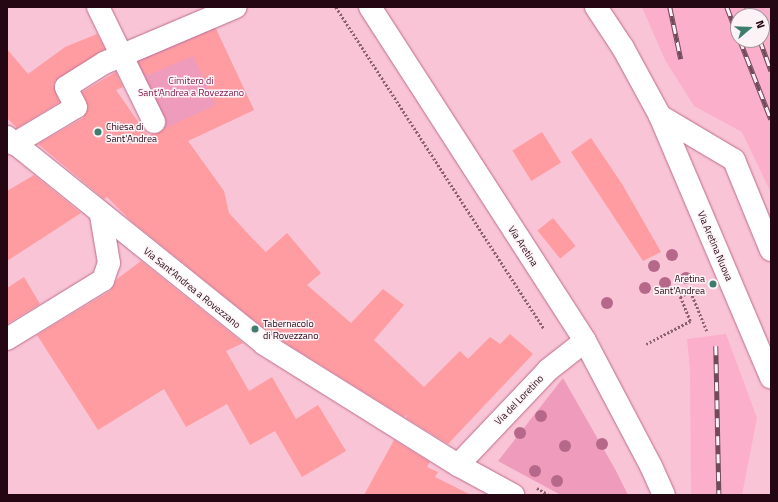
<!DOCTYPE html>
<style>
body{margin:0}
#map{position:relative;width:778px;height:502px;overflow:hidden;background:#f9c4d6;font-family:"Titillium Web",sans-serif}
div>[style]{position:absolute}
.built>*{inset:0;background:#fbafca}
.green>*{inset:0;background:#ef9bbb;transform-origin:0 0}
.building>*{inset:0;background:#fe9ca2;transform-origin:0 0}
.path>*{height:2.5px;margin-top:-1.25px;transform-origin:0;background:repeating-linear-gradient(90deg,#8a6170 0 2px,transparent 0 4px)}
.roads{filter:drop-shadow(0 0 1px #bd6c8c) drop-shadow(0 0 1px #bd6c8c)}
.minor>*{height:22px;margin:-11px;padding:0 11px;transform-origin:11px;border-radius:11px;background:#fff}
.major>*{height:22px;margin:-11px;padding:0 11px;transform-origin:11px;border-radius:11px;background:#fff}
.rail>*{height:4.5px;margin-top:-2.25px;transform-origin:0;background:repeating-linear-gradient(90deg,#fdf3f6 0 9px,#714b5a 0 18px);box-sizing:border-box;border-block:1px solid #714b5a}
.trees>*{width:12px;height:12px;margin:-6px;border-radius:50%;background:#b6688b}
.dots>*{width:11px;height:11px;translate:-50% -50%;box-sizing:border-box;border:2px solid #fdf3f6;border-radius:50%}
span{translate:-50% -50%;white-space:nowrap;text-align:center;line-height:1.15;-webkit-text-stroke:3px #fdf3f6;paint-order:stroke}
.park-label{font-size:10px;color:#801c4d}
.poi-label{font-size:10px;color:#250714}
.left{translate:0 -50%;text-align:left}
.right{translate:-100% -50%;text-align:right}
.street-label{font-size:10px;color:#250714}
.frame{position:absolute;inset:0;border:8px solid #250714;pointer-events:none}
.north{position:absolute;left:730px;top:8px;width:40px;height:40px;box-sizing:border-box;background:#fdf3f6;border:1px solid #a7959c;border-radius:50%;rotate:71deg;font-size:11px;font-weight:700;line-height:16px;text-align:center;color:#250714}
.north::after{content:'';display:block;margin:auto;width:14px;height:18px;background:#3c7d6e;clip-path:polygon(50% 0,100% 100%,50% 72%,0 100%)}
</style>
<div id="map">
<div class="built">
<i style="clip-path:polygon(evenodd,642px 7px,771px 7px,771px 193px,742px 132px,694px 106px,665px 60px,642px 7px,738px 16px,762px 16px,762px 40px,738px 40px,738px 16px)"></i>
<i style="clip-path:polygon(726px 334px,757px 418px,742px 495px,691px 495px,690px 370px,687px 339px)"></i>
</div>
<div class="green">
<i style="left:213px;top:23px;width:96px;height:93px;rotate:65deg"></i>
<i style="clip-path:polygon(563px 378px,615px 469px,628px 495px,561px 495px,498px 461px)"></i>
</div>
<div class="building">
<i style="clip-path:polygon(216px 29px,254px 110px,188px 141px,224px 191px,229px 213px,251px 237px,266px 252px,287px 233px,321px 273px,307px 285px,351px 323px,383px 289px,404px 305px,374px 340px,424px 387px,460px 351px,468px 359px,490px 337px,500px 344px,510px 334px,533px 354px,448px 444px,406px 418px,407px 415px,404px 417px,271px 334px,131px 221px,107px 197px,104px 199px,38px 144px,83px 118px,88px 107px,82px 92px,116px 72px,123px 87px,116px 90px,148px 136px,216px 105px,193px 56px,146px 76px,139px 62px)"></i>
<i style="clip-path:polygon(97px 34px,105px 49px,55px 81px,54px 87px,60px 102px,17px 128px,7px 118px,7px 49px,28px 74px,65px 47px)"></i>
<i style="left:542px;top:132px;width:36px;height:35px;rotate:58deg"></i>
<i style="clip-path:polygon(591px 138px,622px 184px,661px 252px,643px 261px,571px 152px)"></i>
<i style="clip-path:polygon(34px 175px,81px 213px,7px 261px,7px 191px)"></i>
<i style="left:553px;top:218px;width:36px;height:20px;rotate:51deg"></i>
<i style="clip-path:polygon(141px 261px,243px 343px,226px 351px,249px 391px,272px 377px,296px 419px,318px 405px,346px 451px,302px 477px,275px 431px,250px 445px,227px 404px,186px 427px,164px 389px,98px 430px,37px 335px,110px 291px,117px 279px)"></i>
<i style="clip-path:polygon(24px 277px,40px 304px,7px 324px,7px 288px)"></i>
<i style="clip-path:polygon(394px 440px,430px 462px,427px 467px,438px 472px,435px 477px,471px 495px,364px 495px)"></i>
</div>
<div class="path">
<i style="left:336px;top:7px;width:383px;rotate:57.1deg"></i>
<i style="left:646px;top:344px;width:50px;rotate:-27.6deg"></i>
<i style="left:690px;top:321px;width:27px;rotate:-112deg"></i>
<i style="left:680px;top:296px;width:12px;rotate:-20deg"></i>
<i style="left:691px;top:292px;width:42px;rotate:67.7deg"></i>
<i style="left:537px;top:488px;width:14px;rotate:30deg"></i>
</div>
<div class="roads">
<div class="minor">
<i style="left:98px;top:7px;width:128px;rotate:64deg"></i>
<i style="left:370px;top:7px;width:397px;rotate:57.2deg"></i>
<i style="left:585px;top:341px;width:141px;rotate:62.2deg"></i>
<i style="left:651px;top:466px;width:32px;rotate:66deg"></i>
<i style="left:660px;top:116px;width:86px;rotate:30.7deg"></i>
<i style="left:734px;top:160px;width:97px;rotate:67.7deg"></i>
<i style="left:7px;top:137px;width:330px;rotate:38.8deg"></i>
<i style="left:264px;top:344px;width:229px;rotate:32deg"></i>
<i style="left:458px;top:465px;width:63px;rotate:28.6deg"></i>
<i style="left:14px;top:144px;width:72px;rotate:-30.8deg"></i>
<i style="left:76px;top:107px;width:22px;rotate:-117deg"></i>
<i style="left:66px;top:87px;width:45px;rotate:-32.3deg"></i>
<i style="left:104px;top:63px;width:143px;rotate:-23deg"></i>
<i style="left:7px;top:339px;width:113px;rotate:-31.6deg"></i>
<i style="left:103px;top:280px;width:18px;rotate:-71deg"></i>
<i style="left:109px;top:263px;width:49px;rotate:-99.5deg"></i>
<i style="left:458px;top:465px;width:131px;rotate:-46.5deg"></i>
<i style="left:548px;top:370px;width:47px;rotate:-38.1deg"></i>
</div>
<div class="major">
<i style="left:596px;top:7px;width:49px;rotate:56.6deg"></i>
<i style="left:623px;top:48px;width:77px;rotate:61.4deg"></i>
<i style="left:660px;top:116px;width:284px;rotate:67deg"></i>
</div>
</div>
<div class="rail">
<i style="left:670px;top:7px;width:53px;rotate:78.1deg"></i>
<i style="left:727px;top:7px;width:30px;rotate:69deg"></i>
<i style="left:747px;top:7px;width:10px;rotate:66deg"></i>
<i style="left:740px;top:40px;width:85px;rotate:68.6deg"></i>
<i style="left:760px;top:40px;width:33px;rotate:70deg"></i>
<i style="left:716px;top:346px;width:149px;rotate:88.8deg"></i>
</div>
<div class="trees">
<i style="left:672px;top:255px"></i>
<i style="left:654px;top:266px"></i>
<i style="left:686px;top:278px"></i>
<i style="left:665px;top:283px"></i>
<i style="left:645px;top:288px"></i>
<i style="left:607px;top:303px"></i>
<i style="left:541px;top:416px"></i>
<i style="left:520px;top:433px"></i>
<i style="left:602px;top:444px"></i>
<i style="left:565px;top:446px"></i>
<i style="left:535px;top:471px"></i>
<i style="left:557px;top:481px"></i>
</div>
<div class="dots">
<i style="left:98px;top:132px;background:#3c7d6e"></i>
<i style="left:713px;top:284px;background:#3c7d6e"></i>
<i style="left:255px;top:329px;background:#3c7d6e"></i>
</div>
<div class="park-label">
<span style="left:191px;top:86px">Cimitero di<br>Sant'Andrea a Rovezzano</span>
</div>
<div class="poi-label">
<span class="left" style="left:106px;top:132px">Chiesa di<br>Sant'Andrea</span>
<span class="right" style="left:705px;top:284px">Aretina<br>Sant'Andrea</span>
<span class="left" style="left:263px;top:329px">Tabernacolo<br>di Rovezzano</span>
</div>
<div class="street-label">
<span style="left:523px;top:246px;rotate:57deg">Via Aretina</span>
<span style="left:715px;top:246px;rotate:67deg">Via Aretina Nuova</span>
<span style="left:192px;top:288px;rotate:39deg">Via Sant'Andrea a Rovezzano</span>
<span style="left:519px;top:400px;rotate:-46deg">Via del Loretino</span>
</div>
<div class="frame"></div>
<div class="north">N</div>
</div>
